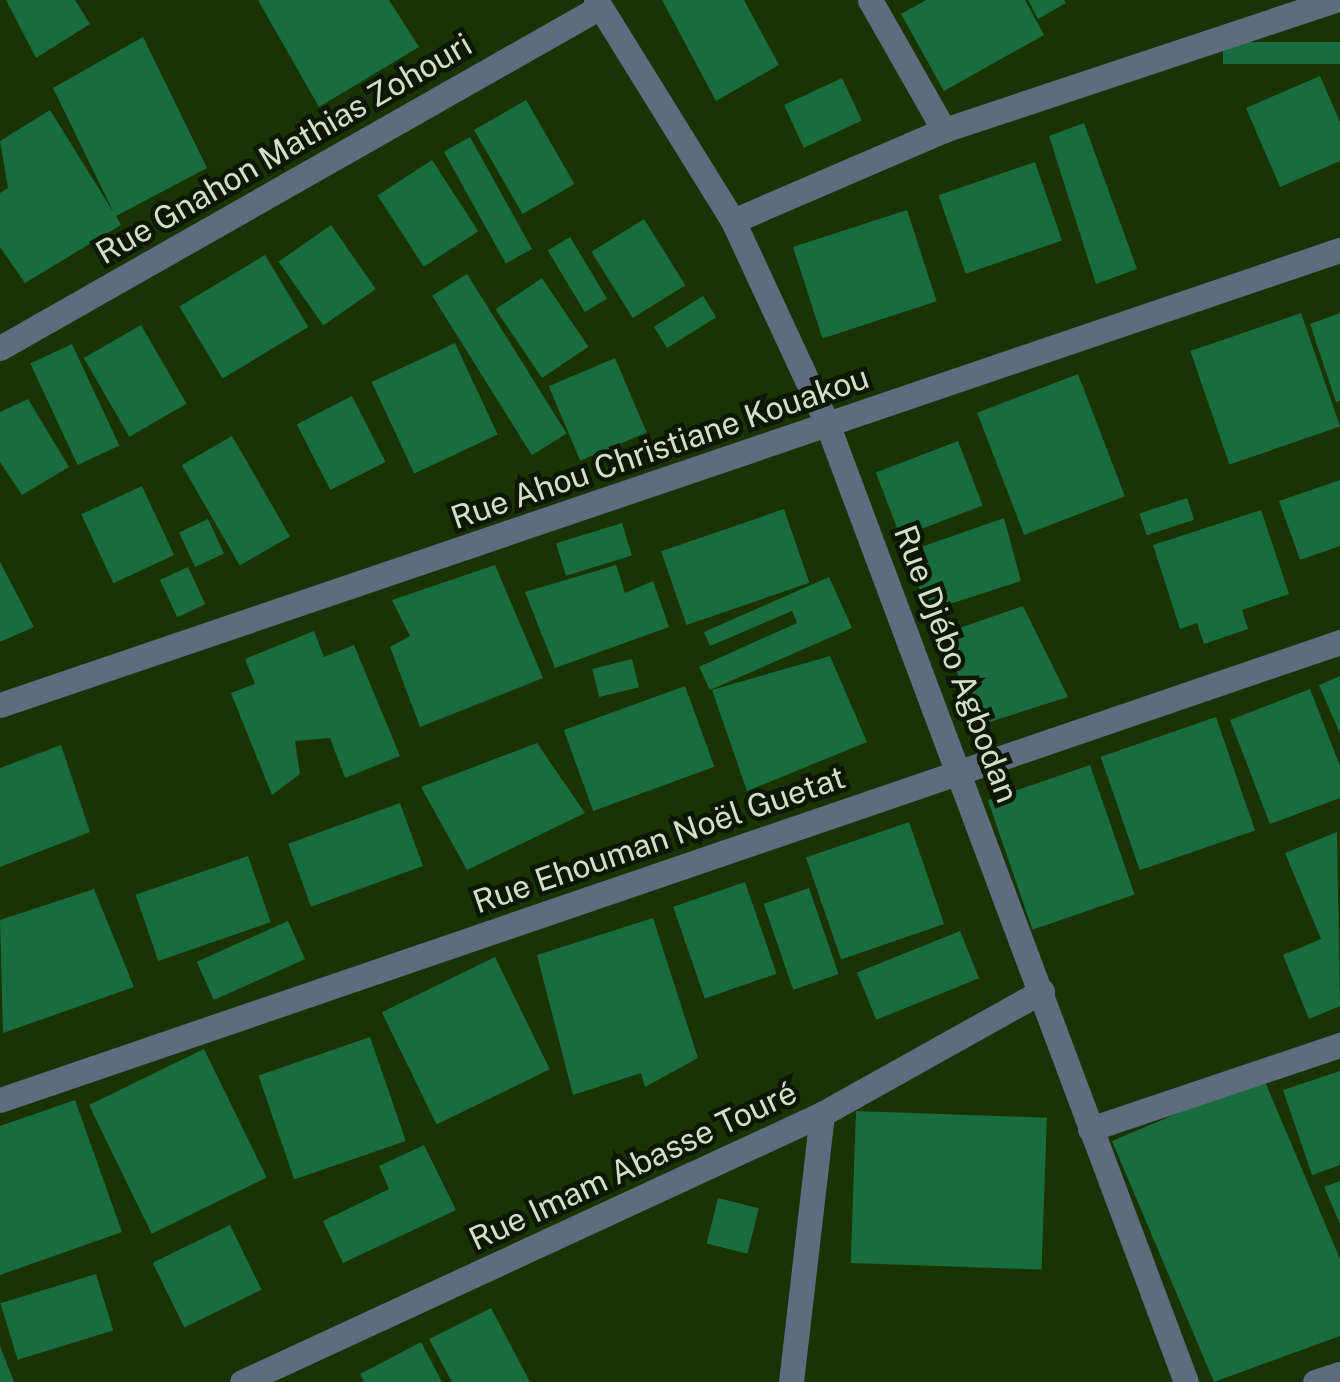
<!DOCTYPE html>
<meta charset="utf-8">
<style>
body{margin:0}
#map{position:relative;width:1340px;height:1382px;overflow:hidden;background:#193303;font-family:"Public Sans",sans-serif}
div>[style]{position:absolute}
.building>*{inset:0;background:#196c3e;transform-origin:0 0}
.minor>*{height:25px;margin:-12.5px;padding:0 12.5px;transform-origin:12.5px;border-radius:12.5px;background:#5d6c7f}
span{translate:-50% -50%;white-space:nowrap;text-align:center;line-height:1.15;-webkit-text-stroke:9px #0c1705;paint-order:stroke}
.street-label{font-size:32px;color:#d1e1c7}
</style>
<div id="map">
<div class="building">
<i style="clip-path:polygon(6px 0,75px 0,90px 24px,36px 58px)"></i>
<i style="clip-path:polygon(258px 0,389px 0,419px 47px,319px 107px)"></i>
<i style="clip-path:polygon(662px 0,744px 0,779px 65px,716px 101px)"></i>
<i style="clip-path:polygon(926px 0,1025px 0,1044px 35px,944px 91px,901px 14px)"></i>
<i style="clip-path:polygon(1028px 0,1064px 0,1066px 3px,1038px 19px)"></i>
<i style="clip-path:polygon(143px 37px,207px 168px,116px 216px,121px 225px,25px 283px,0 247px,0 193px,8px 188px,0 141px,50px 110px,114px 213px,53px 88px)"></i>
<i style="left:1340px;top:42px;width:22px;height:117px;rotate:90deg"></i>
<i style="clip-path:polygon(1320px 76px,1340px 122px,1340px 161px,1280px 187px,1246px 108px)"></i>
<i style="left:842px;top:78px;width:47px;height:64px;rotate:65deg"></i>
<i style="left:526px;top:100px;width:97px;height:60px;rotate:60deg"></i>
<i style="clip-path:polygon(1084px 123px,1137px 269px,1096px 284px,1049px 136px)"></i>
<i style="left:470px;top:137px;width:128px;height:30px;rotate:61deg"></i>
<i style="left:432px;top:160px;width:85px;height:65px;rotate:57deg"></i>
<i style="left:1035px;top:162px;width:83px;height:102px;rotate:71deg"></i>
<i style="left:907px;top:210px;width:96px;height:120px;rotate:72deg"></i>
<i style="left:644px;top:219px;width:78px;height:62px;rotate:58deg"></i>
<i style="left:331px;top:225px;width:78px;height:64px;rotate:55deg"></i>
<i style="left:570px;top:237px;width:72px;height:26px;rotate:59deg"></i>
<i style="left:265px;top:255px;width:84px;height:100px;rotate:59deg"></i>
<i style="left:467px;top:274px;width:188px;height:41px;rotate:58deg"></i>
<i style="left:542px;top:278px;width:83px;height:56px;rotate:56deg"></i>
<i style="left:703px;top:296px;width:25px;height:58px;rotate:58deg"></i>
<i style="left:1301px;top:313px;width:120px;height:117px;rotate:71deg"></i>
<i style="clip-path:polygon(1340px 313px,1340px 401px,1336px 402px,1310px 324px)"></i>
<i style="left:141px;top:325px;width:91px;height:66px;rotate:60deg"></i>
<i style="left:455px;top:343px;width:101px;height:92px;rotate:65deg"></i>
<i style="left:72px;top:344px;width:112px;height:46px;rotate:65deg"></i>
<i style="left:615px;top:358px;width:81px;height:72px;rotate:67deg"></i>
<i style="left:1078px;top:374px;width:131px;height:108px;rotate:69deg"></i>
<i style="left:352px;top:396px;width:74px;height:62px;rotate:63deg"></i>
<i style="clip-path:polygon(28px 399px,69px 467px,22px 495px,0 462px,0 412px)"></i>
<i style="left:232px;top:436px;width:116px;height:58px;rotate:60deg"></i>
<i style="left:958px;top:441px;width:69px;height:88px;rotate:69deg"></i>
<i style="clip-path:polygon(1340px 480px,1340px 546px,1300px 560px,1279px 501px)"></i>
<i style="left:142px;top:486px;width:76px;height:67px;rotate:65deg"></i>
<i style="left:1187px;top:498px;width:23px;height:50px;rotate:72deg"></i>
<i style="left:784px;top:509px;width:78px;height:130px;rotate:71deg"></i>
<i style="clip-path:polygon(1261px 510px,1289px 594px,1242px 610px,1248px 629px,1204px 644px,1197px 623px,1180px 629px,1153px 545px)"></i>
<i style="clip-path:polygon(1004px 518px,1021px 581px,931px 610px,901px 554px)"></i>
<i style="left:208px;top:519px;width:38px;height:32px;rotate:65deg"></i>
<i style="left:622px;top:523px;width:34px;height:69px;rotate:73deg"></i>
<i style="clip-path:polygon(0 562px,34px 627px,0 642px)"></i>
<i style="clip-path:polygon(495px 565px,543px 678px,420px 727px,390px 647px,410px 636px,392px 600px)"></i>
<i style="clip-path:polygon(616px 565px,625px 593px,653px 581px,669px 627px,555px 668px,525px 592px)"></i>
<i style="left:188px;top:567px;width:41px;height:31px;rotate:65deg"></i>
<i style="clip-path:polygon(829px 577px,852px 628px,710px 690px,699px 667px,797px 623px,792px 611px,710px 646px,704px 632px)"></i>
<i style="clip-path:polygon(1023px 606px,1068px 697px,974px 727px,945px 633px)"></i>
<i style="clip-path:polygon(314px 631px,324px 657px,354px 645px,400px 756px,345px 778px,330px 738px,295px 741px,300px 774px,272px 795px,231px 693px,255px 684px,245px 659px)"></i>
<i style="clip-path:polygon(830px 656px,867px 742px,747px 791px,712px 690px)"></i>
<i style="left:632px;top:659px;width:29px;height:41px;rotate:76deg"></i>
<i style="clip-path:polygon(1340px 676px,1340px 734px,1319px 685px)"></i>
<i style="left:685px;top:686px;width:86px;height:129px;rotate:70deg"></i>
<i style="clip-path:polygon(1310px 689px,1340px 766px,1340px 798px,1270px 824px,1230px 720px)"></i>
<i style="left:1216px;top:717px;width:120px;height:122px;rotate:71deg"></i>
<i style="clip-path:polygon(537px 743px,585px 813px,467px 870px,421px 787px)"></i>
<i style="clip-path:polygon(61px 745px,90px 832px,0 867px,0 768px)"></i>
<i style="left:1090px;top:765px;width:137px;height:108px;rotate:71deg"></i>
<i style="left:400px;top:803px;width:67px;height:119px;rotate:70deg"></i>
<i style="left:909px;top:822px;width:108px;height:109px;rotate:71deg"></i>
<i style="clip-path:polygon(1337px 832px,1340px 1006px,1309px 1019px,1283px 955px,1321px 939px,1285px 853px)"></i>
<i style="left:248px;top:856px;width:70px;height:119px;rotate:71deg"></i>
<i style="left:745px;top:882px;width:97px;height:76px;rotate:71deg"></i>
<i style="left:809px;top:888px;width:91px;height:48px;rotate:71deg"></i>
<i style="clip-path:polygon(94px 889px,134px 987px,3px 1033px,0 920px)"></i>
<i style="clip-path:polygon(653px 918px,698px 1058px,645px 1087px,641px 1073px,573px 1095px,537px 955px)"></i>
<i style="left:288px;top:921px;width:42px;height:100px;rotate:66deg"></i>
<i style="left:960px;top:931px;width:51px;height:111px;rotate:68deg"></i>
<i style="left:495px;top:957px;width:125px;height:126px;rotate:64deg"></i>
<i style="left:370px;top:1037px;width:110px;height:118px;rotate:71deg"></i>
<i style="left:204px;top:1049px;width:143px;height:128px;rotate:64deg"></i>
<i style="clip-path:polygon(1340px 1071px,1340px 1165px,1312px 1175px,1283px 1090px)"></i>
<i style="clip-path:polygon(1263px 1077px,1340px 1259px,1340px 1336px,1214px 1382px,1112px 1141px)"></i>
<i style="clip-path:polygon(75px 1100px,122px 1232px,0 1275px,0 1126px)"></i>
<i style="left:856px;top:1111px;width:191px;height:152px;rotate:2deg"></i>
<i style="clip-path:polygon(424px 1145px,456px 1210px,343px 1263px,323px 1221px,389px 1189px,379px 1166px)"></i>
<i style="clip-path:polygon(1340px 1181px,1340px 1224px,1324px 1187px)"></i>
<i style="left:718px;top:1198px;width:42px;height:47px;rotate:14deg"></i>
<i style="left:230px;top:1225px;width:72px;height:86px;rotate:64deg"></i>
<i style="left:96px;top:1274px;width:59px;height:100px;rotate:73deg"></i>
<i style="clip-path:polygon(491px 1308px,530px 1382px,452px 1382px,429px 1339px)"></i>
<i style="clip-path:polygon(421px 1342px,442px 1382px,364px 1382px,360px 1374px)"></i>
<i style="clip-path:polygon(0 1346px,14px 1382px,0 1382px)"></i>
</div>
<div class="minor">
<i style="left:596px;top:0;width:260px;rotate:58.2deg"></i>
<i style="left:733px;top:221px;width:226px;rotate:65.1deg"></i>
<i style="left:828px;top:426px;width:1021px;rotate:69.47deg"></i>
<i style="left:870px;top:0;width:150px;rotate:60.4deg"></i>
<i style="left:733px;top:221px;width:230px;rotate:-23.3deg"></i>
<i style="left:944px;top:130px;width:411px;rotate:-18.4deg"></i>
<i style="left:0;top:348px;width:690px;rotate:-29.61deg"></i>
<i style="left:0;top:705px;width:1415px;rotate:-18.76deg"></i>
<i style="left:0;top:1100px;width:1416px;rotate:-18.87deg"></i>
<i style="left:1090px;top:1129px;width:264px;rotate:-18.6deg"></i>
<i style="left:242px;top:1382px;width:639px;rotate:-24.8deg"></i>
<i style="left:822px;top:1114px;width:252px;rotate:-29.2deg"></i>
<i style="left:791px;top:1382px;width:270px;rotate:-83.4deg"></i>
<i style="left:1315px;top:1382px;width:26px;rotate:-18deg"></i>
</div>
<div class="street-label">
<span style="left:284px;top:149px;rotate:-30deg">Rue Gnahon Mathias Zohouri</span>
<span style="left:660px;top:448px;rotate:-19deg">Rue Ahou Christiane Kouakou</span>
<span style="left:956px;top:664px;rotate:69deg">Rue Djébo Agbodan</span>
<span style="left:659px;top:840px;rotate:-19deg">Rue Ehouman Noël Guetat</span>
<span style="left:633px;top:1166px;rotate:-25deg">Rue Imam Abasse Touré</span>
</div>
</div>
